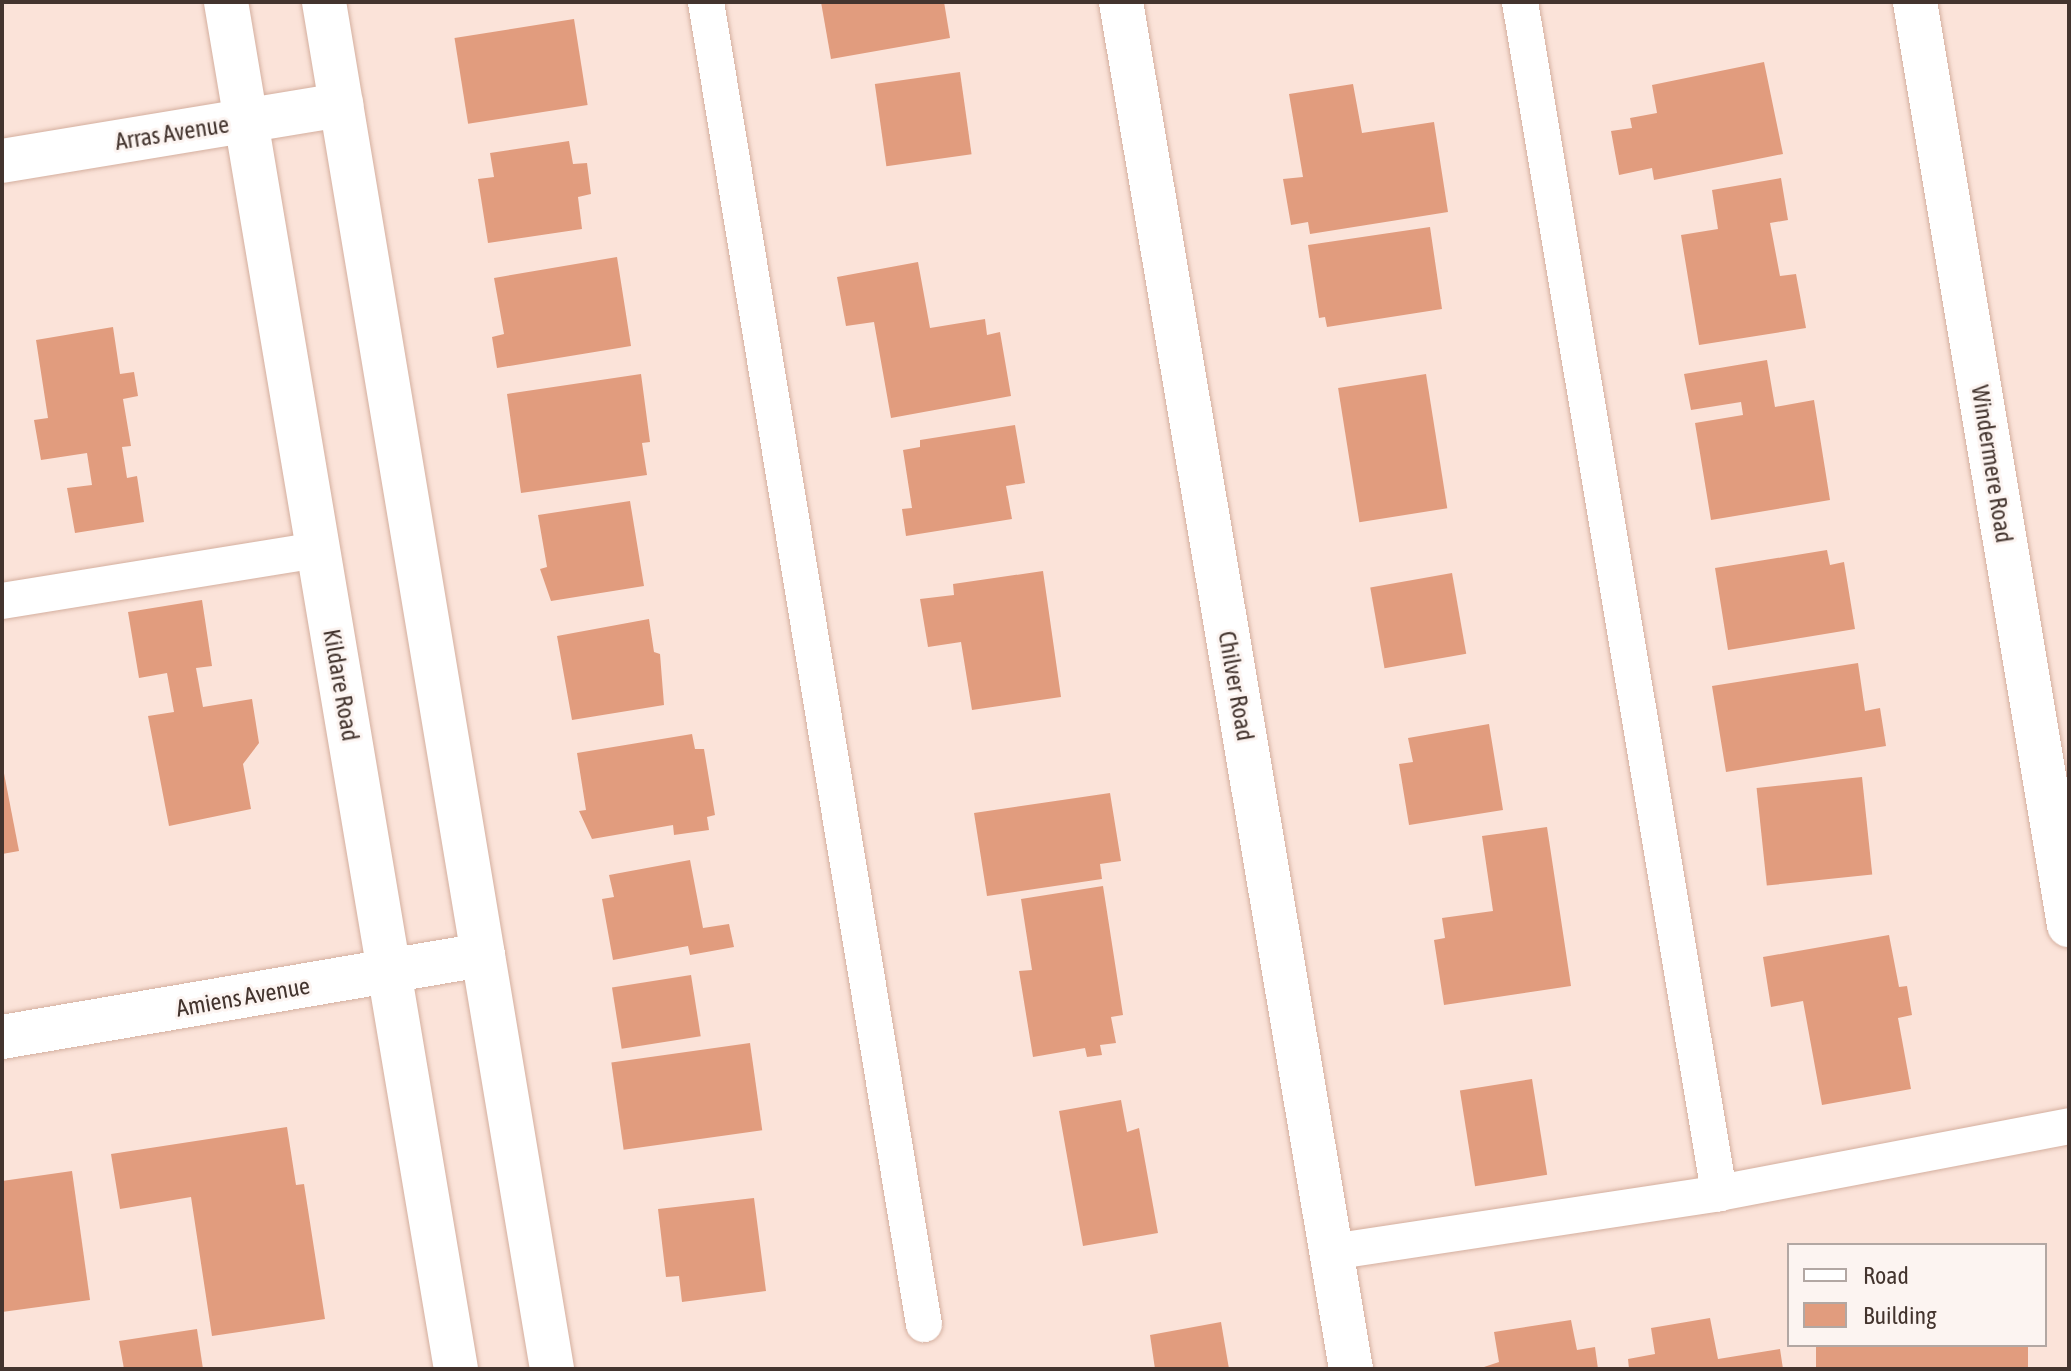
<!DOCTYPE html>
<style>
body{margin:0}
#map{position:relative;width:2071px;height:1371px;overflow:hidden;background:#fbe3d9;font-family:"Asap Condensed",sans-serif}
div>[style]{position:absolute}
.building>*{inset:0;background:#e19c7e;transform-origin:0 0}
.roads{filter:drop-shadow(0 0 2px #d4af9f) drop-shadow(0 0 2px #d4af9f)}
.lane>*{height:36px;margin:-18px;padding:0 18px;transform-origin:18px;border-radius:18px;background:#fff}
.street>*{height:44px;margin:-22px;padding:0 22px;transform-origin:22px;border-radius:22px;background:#fff}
span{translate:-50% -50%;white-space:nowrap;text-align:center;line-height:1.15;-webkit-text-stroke:6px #fcf4f1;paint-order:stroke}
.street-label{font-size:24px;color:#43342e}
.frame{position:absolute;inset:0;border:4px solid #43342e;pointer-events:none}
.legend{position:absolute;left:1787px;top:1243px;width:260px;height:104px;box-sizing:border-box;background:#fcf4f1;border:2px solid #b2a7a3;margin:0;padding:10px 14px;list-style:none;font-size:24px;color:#43342e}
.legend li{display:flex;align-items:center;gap:16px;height:40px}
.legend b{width:40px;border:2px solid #b2a7a3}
</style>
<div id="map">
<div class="building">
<i style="clip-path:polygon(821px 2px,944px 2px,950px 38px,831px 59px)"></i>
<i style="left:574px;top:19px;width:87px;height:121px;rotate:81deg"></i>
<i style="clip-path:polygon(1764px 62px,1783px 154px,1654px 180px,1652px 168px,1619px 175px,1611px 131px,1632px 128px,1630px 118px,1657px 113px,1652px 85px)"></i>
<i style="left:960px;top:72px;width:83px;height:86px;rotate:82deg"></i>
<i style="clip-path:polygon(1353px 84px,1362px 133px,1434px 122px,1448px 212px,1310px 234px,1308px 222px,1291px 225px,1283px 179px,1303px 177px,1289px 94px)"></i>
<i style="clip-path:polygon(569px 141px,573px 164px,587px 163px,591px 194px,578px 197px,582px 229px,488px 243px,478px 179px,494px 177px,490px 153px)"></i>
<i style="clip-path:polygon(1781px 178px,1788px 220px,1770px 223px,1780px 276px,1796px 274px,1806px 328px,1699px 345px,1681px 235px,1718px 229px,1712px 190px)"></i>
<i style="clip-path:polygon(1430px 227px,1442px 309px,1327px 327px,1325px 317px,1319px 318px,1308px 245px)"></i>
<i style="clip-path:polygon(617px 257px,631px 346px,497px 368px,492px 337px,504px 334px,494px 278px)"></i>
<i style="clip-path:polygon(918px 262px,930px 328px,985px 319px,987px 335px,1000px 332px,1011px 396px,891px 418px,874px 322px,846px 326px,837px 277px)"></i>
<i style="clip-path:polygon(113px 327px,120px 374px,134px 372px,138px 396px,123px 399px,131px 446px,122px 447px,127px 478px,137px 476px,144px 522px,75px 533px,67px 488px,92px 485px,87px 453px,41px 460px,34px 420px,48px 418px,36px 340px)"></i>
<i style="clip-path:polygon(1767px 360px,1775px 407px,1814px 400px,1830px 500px,1711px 520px,1695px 423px,1743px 415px,1741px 402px,1691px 410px,1684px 374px)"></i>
<i style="clip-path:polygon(641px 374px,650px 442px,642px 443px,647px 475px,521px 493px,507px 394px)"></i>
<i style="left:1426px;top:374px;width:136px;height:89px;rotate:81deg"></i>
<i style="clip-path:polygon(1015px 425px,1025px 483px,1006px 486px,1012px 519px,906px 536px,902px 509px,912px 508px,903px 450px,920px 447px,920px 440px)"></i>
<i style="clip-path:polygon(630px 501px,644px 586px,551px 601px,540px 569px,547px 567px,538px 515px)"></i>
<i style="clip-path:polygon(1827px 550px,1830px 565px,1844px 562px,1855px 629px,1728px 650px,1715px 568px)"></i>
<i style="clip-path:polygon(1043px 571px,1061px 697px,972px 710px,961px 642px,928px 647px,920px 599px,954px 595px,953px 584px)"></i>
<i style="left:1452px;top:573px;width:82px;height:83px;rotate:80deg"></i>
<i style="clip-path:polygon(202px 600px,212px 666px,196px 668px,203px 707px,252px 699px,259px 743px,243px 764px,251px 809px,169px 826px,148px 716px,174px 712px,167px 673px,139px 678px,128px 612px)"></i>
<i style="clip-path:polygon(649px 619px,654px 652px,660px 654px,664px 705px,572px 720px,557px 636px)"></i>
<i style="clip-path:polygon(1858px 663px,1865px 711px,1880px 708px,1886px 746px,1726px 772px,1712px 686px)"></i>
<i style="clip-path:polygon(1489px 724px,1503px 810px,1409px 825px,1399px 764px,1413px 762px,1408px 738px)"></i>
<i style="clip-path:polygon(692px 734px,695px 749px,704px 749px,715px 815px,707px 817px,709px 830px,674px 835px,673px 825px,592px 839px,579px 811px,586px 810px,577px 753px)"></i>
<i style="clip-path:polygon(2px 763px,19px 851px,2px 854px)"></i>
<i style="left:1862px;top:777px;width:98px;height:106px;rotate:84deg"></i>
<i style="clip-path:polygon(1110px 793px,1121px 861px,1100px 864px,1102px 879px,987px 896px,974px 813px)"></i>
<i style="clip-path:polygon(1547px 827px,1571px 986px,1444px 1005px,1434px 940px,1445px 938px,1442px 918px,1493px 911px,1482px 836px)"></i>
<i style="clip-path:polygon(690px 860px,703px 928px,729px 924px,734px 947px,690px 955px,688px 946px,613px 960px,602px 899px,614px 897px,609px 875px)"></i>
<i style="clip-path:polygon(1103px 886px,1123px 1015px,1111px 1017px,1116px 1043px,1100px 1045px,1102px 1055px,1087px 1057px,1085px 1048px,1033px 1057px,1019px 971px,1032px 970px,1021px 899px)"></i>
<i style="clip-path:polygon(1889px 935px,1899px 987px,1907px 986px,1912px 1015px,1898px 1018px,1911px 1089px,1822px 1105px,1803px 1001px,1771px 1007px,1763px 957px)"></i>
<i style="left:691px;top:975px;width:62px;height:80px;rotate:81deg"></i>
<i style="left:750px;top:1043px;width:88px;height:140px;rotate:82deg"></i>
<i style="left:1532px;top:1079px;width:97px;height:73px;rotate:81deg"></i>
<i style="clip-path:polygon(1121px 1100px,1127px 1132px,1139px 1128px,1158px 1233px,1083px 1246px,1059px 1111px)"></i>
<i style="clip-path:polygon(287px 1127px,296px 1185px,304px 1184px,325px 1319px,212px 1336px,191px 1197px,120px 1209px,111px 1154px)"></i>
<i style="clip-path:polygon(72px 1171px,90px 1300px,2px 1312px,2px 1181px)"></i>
<i style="clip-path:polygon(754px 1198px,766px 1291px,682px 1302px,679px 1276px,666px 1277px,658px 1209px)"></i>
<i style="clip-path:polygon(1710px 1318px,1718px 1359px,1780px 1349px,1783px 1369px,1629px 1369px,1628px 1359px,1655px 1354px,1651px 1328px)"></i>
<i style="clip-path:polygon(1571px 1320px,1577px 1350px,1595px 1347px,1598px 1369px,1478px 1369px,1499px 1362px,1494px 1332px)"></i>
<i style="clip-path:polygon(1221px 1322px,1229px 1369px,1155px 1369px,1150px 1335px)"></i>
<i style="clip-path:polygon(197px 1329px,203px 1369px,124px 1369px,119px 1341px)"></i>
<i style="left:1816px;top:1345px;width:212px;height:24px"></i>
</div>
<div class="roads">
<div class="lane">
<i style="left:706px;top:2px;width:1340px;rotate:80.64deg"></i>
<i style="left:1520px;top:2px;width:1208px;rotate:80.51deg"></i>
<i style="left:2px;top:601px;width:320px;rotate:-9.2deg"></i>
<i style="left:1331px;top:1252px;width:392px;rotate:-8.6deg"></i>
<i style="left:1719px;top:1193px;width:356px;rotate:-10.8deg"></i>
</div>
<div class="street">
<i style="left:226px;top:2px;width:1386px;rotate:80.45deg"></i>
<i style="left:324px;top:2px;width:1386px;rotate:80.53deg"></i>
<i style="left:1121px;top:2px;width:1386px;rotate:80.45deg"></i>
<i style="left:1915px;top:2px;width:936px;rotate:80.53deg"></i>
<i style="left:2px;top:161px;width:344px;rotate:-9.4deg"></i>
<i style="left:2px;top:1037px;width:488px;rotate:-9.7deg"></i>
</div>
</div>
<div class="street-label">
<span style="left:172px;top:133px;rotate:-9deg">Arras Avenue</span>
<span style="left:1992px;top:464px;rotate:81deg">Windermere Road</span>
<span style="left:341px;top:685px;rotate:80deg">Kildare Road</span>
<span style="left:1236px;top:686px;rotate:80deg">Chilver Road</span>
<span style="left:243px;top:997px;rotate:-10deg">Amiens Avenue</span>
</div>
<div class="frame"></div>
<ul class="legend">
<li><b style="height:10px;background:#fff"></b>Road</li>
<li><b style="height:22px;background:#e19c7e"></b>Building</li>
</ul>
</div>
